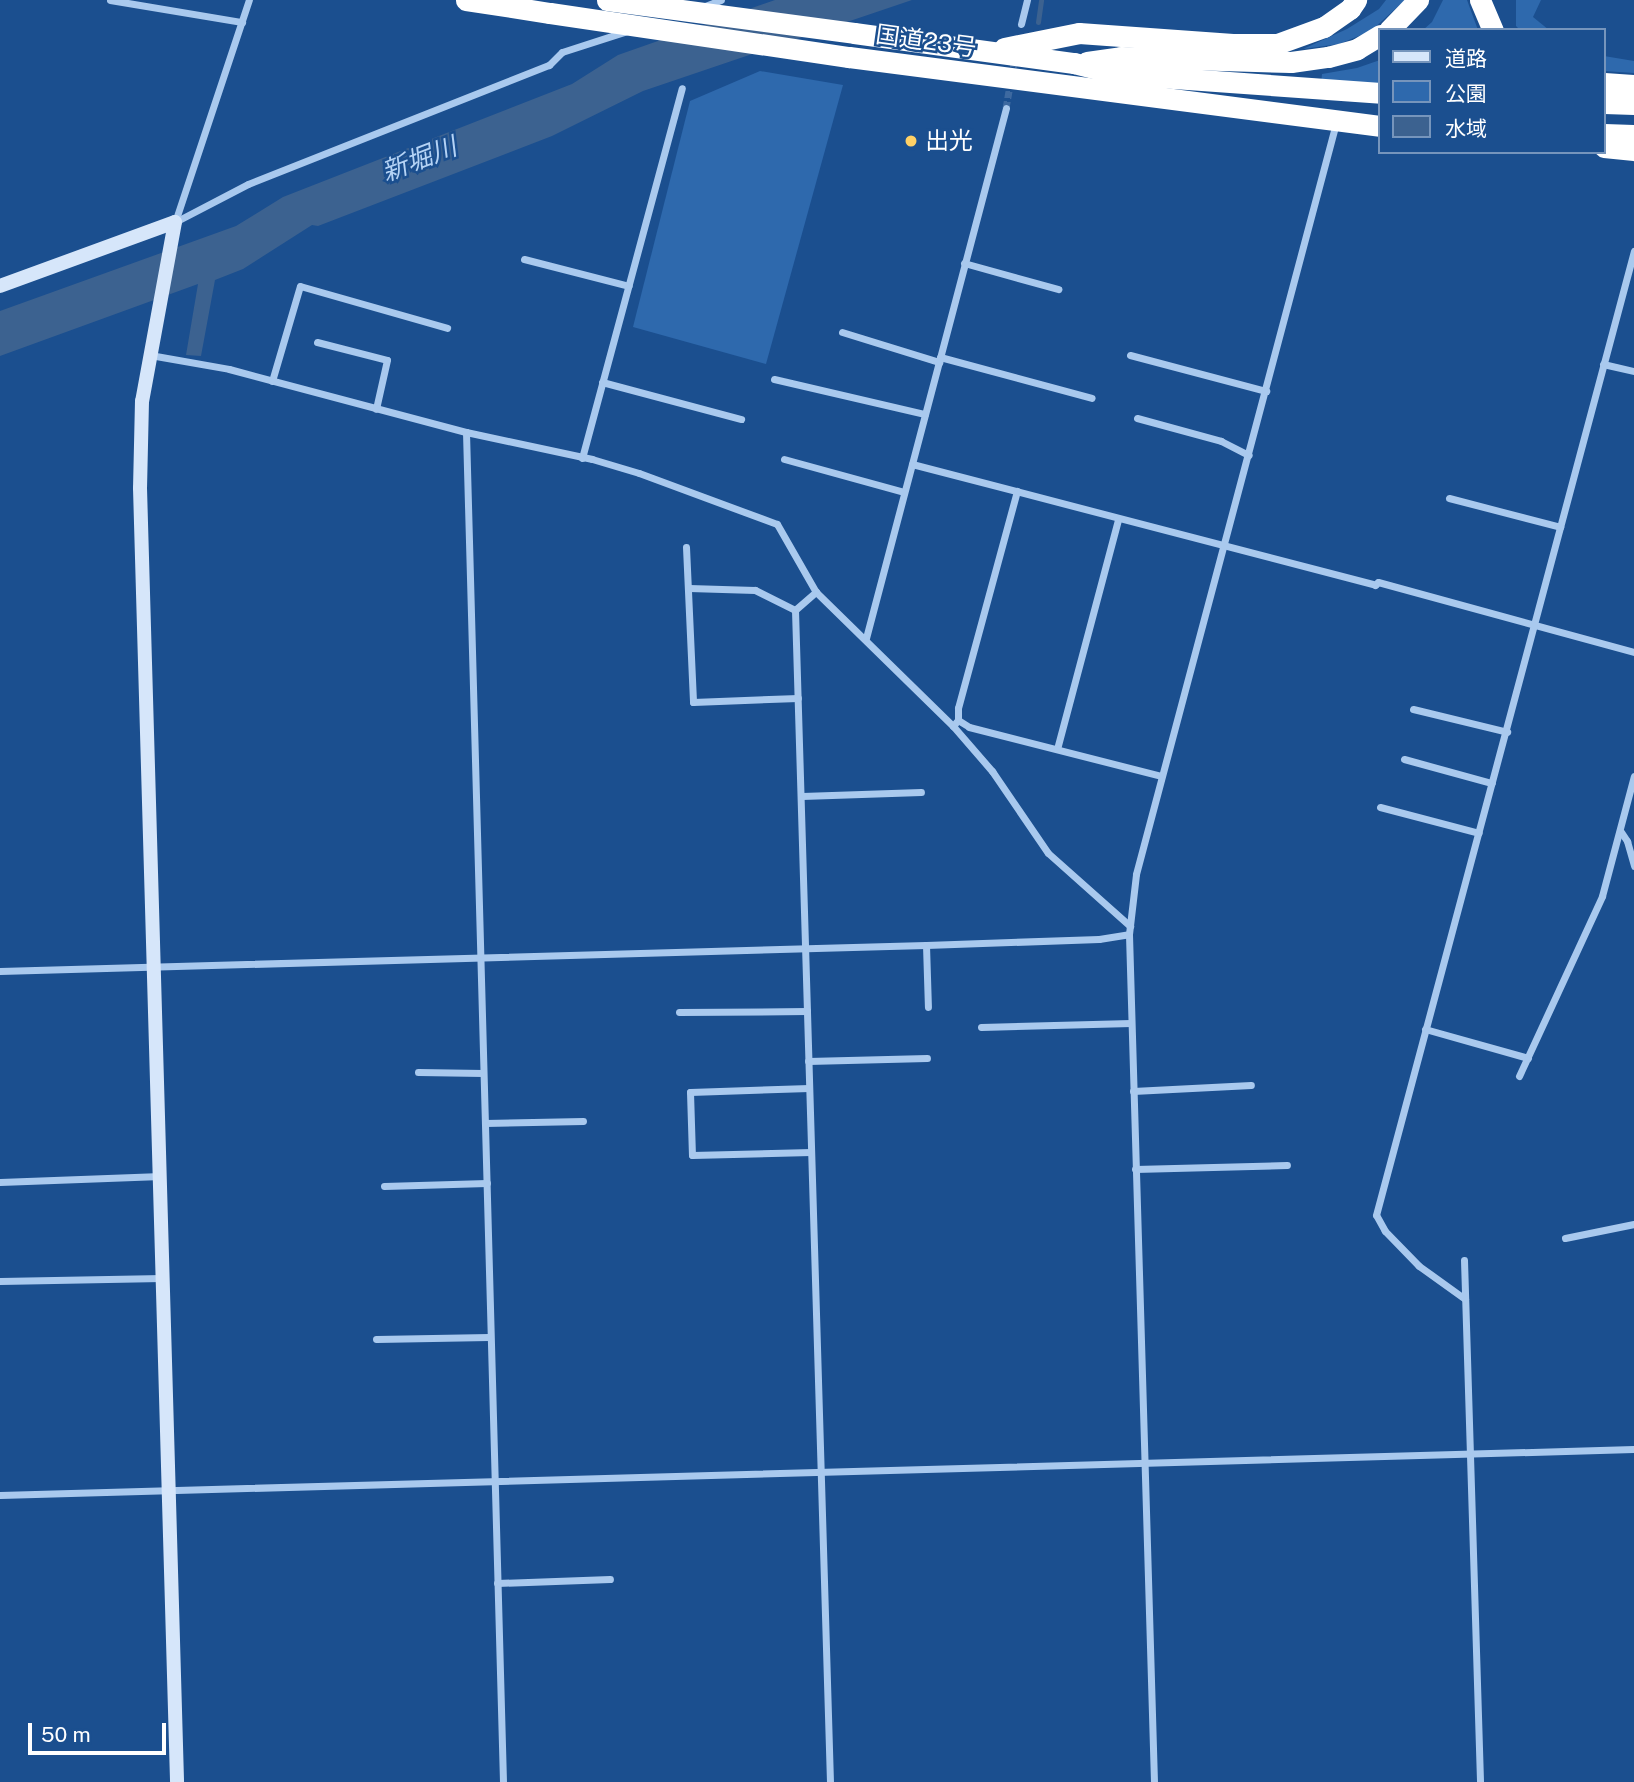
<!DOCTYPE html>
<meta charset="utf-8">
<style>
body{margin:0}
#map{position:relative;width:1634px;height:1782px;overflow:hidden;background:#1b4f8f;font-family:"Public Sans","Noto Sans JP",sans-serif}
div>[style]{position:absolute}
.green>*{inset:0;background:#2e69ad}
.water>*{inset:0;background:#3c6290}
.stream>*{height:5px;margin:-2.5px;padding:0 2.5px;transform-origin:2.5px;border-radius:2.5px;background:#3c6290}
.street-tunnel>*{height:7px;margin-top:-3.5px;transform-origin:0;background:repeating-linear-gradient(90deg,#3d69a0 0 7px,transparent 0 10.5px)}
.street>*{height:7px;margin:-3.5px;padding:0 3.5px;transform-origin:3.5px;border-radius:3.5px;background:#a9c9ee}
.secondary>*{height:14px;margin:-7px;padding:0 7px;transform-origin:7px;border-radius:7px;background:#d6e6fa}
.highway>*{height:21px;margin:-10.5px;padding:0 10.5px;transform-origin:10.5px;border-radius:10.5px;background:#fff}
.highway-bridge>*{height:21px;margin:-10.5px;padding:0 10.5px;transform-origin:10.5px;border-radius:10.5px;background:#fff}
.dots>*{width:19px;height:19px;translate:-50% -50%;box-sizing:border-box;border:4px solid #1b4f8f;border-radius:50%}
span{translate:-50% -50%;white-space:nowrap;text-align:center;line-height:1.15;-webkit-text-stroke:5px #1b4f8f;paint-order:stroke}
.street-label{font-size:24px;color:#fff}
.poi-label{font-size:24px;color:#fff}
.left{translate:0 -50%;text-align:left}
.water-label{font-size:26px;color:#b5d3f5;font-style:italic}
.legend{position:absolute;left:1378px;top:28px;width:228px;height:126px;box-sizing:border-box;background:#1b4f8f;border:2px solid #7695bc;margin:0;padding:9px 12px;list-style:none;font-size:21px;color:#fff}
.legend li{display:flex;align-items:center;gap:14px;height:35px}
.legend b{width:35px;border:2px solid #7695bc}
.scale{position:absolute;left:28px;top:1723px;width:138px;height:32px;box-sizing:border-box;border:4px solid #fff;border-top:0;padding-left:9px;font-size:21px;line-height:24px;white-space:nowrap;color:#fff;-webkit-text-stroke:5px #1b4f8f;paint-order:stroke}
</style>
<div id="map">
<div class="green">
<i style="clip-path:polygon(1386px 0,1405px 0,1371px 31px,1339px 44px,1303px 49px,1347px 29px,1379px 9px)"></i>
<i style="clip-path:polygon(1443px 0,1467px 0,1478px 30px,1423px 30px,1432px 22px)"></i>
<i style="clip-path:polygon(1516px 0,1541px 0,1533px 17px,1549px 30px,1520px 30px,1516px 26px)"></i>
<i style="clip-path:polygon(1604px 56px,1634px 61px,1634px 73px,1604px 71px)"></i>
<i style="clip-path:polygon(1380px 60px,1380px 87px,1321px 84px,1322px 74px,1357px 68px)"></i>
<i style="clip-path:polygon(760px 71px,843px 85px,766px 364px,633px 327px,690px 101px)"></i>
</div>
<div class="water">
<i style="clip-path:polygon(775px 0,912px 0,643px 91px,552px 136px,318px 226px,312px 225px,243px 269px,215px 280px,201px 356px,186px 355px,198px 284px,0 356px,0 311px,236px 226px,283px 197px,572px 84px,618px 55px)"></i>
</div>
<div class="stream">
<i style="left:1038px;top:22px;width:22px;rotate:-82deg"></i>
</div>
<div class="street-tunnel">
<i style="left:1006px;top:108px;width:52px;rotate:-80deg"></i>
</div>
<div class="street">
<i style="left:110px;top:0;width:134px;rotate:9.5deg"></i>
<i style="left:705px;top:6px;width:17px;rotate:-21deg"></i>
<i style="left:1021px;top:24px;width:25px;rotate:-76deg"></i>
<i style="left:175px;top:222px;width:82px;rotate:-27.5deg"></i>
<i style="left:248px;top:184px;width:324px;rotate:-21.6deg"></i>
<i style="left:549px;top:65px;width:18px;rotate:-45deg"></i>
<i style="left:562px;top:52px;width:68px;rotate:-17.9deg"></i>
<i style="left:175px;top:222px;width:234px;rotate:-71.6deg"></i>
<i style="left:524px;top:259px;width:108px;rotate:14.4deg"></i>
<i style="left:964px;top:263px;width:98px;rotate:15.5deg"></i>
<i style="left:842px;top:332px;width:102px;rotate:17.2deg"></i>
<i style="left:317px;top:342px;width:72px;rotate:14.4deg"></i>
<i style="left:387px;top:360px;width:50px;rotate:102.7deg"></i>
<i style="left:150px;top:355px;width:80px;rotate:10deg"></i>
<i style="left:229px;top:369px;width:245px;rotate:14.9deg"></i>
<i style="left:466px;top:432px;width:129px;rotate:12.1deg"></i>
<i style="left:592px;top:459px;width:49px;rotate:16.6deg"></i>
<i style="left:639px;top:473px;width:147px;rotate:20.3deg"></i>
<i style="left:777px;top:524px;width:78px;rotate:60.2deg"></i>
<i style="left:816px;top:592px;width:192px;rotate:44.4deg"></i>
<i style="left:953px;top:726px;width:60px;rotate:49.1deg"></i>
<i style="left:992px;top:771px;width:99px;rotate:55.7deg"></i>
<i style="left:1048px;top:853px;width:110px;rotate:41.7deg"></i>
<i style="left:1130px;top:355px;width:141px;rotate:14.8deg"></i>
<i style="left:940px;top:357px;width:157px;rotate:15.1deg"></i>
<i style="left:1603px;top:364px;width:32px;rotate:13deg"></i>
<i style="left:774px;top:379px;width:155px;rotate:13.1deg"></i>
<i style="left:272px;top:381px;width:99px;rotate:-73.6deg"></i>
<i style="left:300px;top:286px;width:153px;rotate:15.9deg"></i>
<i style="left:602px;top:382px;width:144px;rotate:14.9deg"></i>
<i style="left:1137px;top:418px;width:87px;rotate:15.3deg"></i>
<i style="left:1221px;top:441px;width:31px;rotate:27deg"></i>
<i style="left:466px;top:432px;width:1351px;rotate:88.43deg"></i>
<i style="left:582px;top:458px;width:383px;rotate:-74.9deg"></i>
<i style="left:784px;top:459px;width:124px;rotate:15.4deg"></i>
<i style="left:912px;top:464px;width:479px;rotate:14.6deg"></i>
<i style="left:1375px;top:585px;width:4px;rotate:-45deg"></i>
<i style="left:1378px;top:582px;width:265px;rotate:15.3deg"></i>
<i style="left:1449px;top:498px;width:115px;rotate:14.6deg"></i>
<i style="left:686px;top:547px;width:155px;rotate:87.4deg"></i>
<i style="left:693px;top:702px;width:105px;rotate:-2.2deg"></i>
<i style="left:689px;top:588px;width:66px;rotate:1.7deg"></i>
<i style="left:755px;top:590px;width:45px;rotate:26.6deg"></i>
<i style="left:795px;top:610px;width:1173px;rotate:88.29deg"></i>
<i style="left:795px;top:610px;width:28px;rotate:-41deg"></i>
<i style="left:866px;top:638px;width:548px;rotate:-75.2deg"></i>
<i style="left:1413px;top:709px;width:97px;rotate:13.7deg"></i>
<i style="left:958px;top:720px;width:13px;rotate:32deg"></i>
<i style="left:969px;top:727px;width:198px;rotate:14.3deg"></i>
<i style="left:953px;top:726px;width:8px;rotate:-50deg"></i>
<i style="left:958px;top:720px;width:12px;rotate:-90deg"></i>
<i style="left:958px;top:708px;width:225px;rotate:-74.8deg"></i>
<i style="left:1057px;top:749px;width:238px;rotate:-75.1deg"></i>
<i style="left:1404px;top:759px;width:91px;rotate:15.3deg"></i>
<i style="left:802px;top:796px;width:119px;rotate:-1.9deg"></i>
<i style="left:1380px;top:807px;width:102px;rotate:14.7deg"></i>
<i style="left:1621px;top:832px;width:11px;rotate:56deg"></i>
<i style="left:1627px;top:841px;width:26px;rotate:74deg"></i>
<i style="left:926px;top:945px;width:62px;rotate:88.2deg"></i>
<i style="left:0;top:971px;width:926px;rotate:-1.61deg"></i>
<i style="left:926px;top:945px;width:173px;rotate:-2deg"></i>
<i style="left:1099px;top:939px;width:30px;rotate:-9deg"></i>
<i style="left:679px;top:1012px;width:128px;rotate:-0.4deg"></i>
<i style="left:981px;top:1027px;width:150px;rotate:-1.5deg"></i>
<i style="left:1425px;top:1029px;width:107px;rotate:15.7deg"></i>
<i style="left:808px;top:1061px;width:119px;rotate:-1.4deg"></i>
<i style="left:418px;top:1072px;width:65px;rotate:0.9deg"></i>
<i style="left:1519px;top:1076px;width:198px;rotate:-65.2deg"></i>
<i style="left:1602px;top:896px;width:124px;rotate:-75.1deg"></i>
<i style="left:809px;top:1088px;width:119px;rotate:178.1deg"></i>
<i style="left:690px;top:1092px;width:63px;rotate:88.2deg"></i>
<i style="left:692px;top:1155px;width:119px;rotate:-1.4deg"></i>
<i style="left:1133px;top:1091px;width:118px;rotate:-2.9deg"></i>
<i style="left:485px;top:1123px;width:98px;rotate:-1.2deg"></i>
<i style="left:1135px;top:1169px;width:152px;rotate:-1.5deg"></i>
<i style="left:0;top:1182px;width:161px;rotate:-2.1deg"></i>
<i style="left:384px;top:1186px;width:103px;rotate:-1.7deg"></i>
<i style="left:1565px;top:1238px;width:70px;rotate:-11.5deg"></i>
<i style="left:1464px;top:1260px;width:522px;rotate:88.24deg"></i>
<i style="left:0;top:1281px;width:162px;rotate:-1.1deg"></i>
<i style="left:1465px;top:1299px;width:57px;rotate:-144.3deg"></i>
<i style="left:1419px;top:1266px;width:49px;rotate:-134.2deg"></i>
<i style="left:1385px;top:1231px;width:18px;rotate:-119deg"></i>
<i style="left:1376px;top:1215px;width:998px;rotate:-75.02deg"></i>
<i style="left:376px;top:1339px;width:113px;rotate:-1deg"></i>
<i style="left:0;top:1495px;width:1635px;rotate:-1.61deg"></i>
<i style="left:497px;top:1583px;width:113px;rotate:-2deg"></i>
<i style="left:1154px;top:1782px;width:848px;rotate:-91.69deg"></i>
<i style="left:1129px;top:934px;width:60px;rotate:-83.3deg"></i>
<i style="left:1136px;top:874px;width:777px;rotate:-75.09deg"></i>
</div>
<div class="secondary">
<i style="left:175px;top:222px;width:182px;rotate:100.4deg"></i>
<i style="left:142px;top:401px;width:87px;rotate:91.3deg"></i>
<i style="left:140px;top:488px;width:1295px;rotate:88.36deg"></i>
<i style="left:0;top:286px;width:186px;rotate:-20.1deg"></i>
</div>
<div class="highway">
<i style="left:466px;top:0;width:85px;rotate:8.8deg"></i>
<i style="left:1480px;top:0;width:33px;rotate:67deg"></i>
<i style="left:1389px;top:30px;width:42px;rotate:-46deg"></i>
<i style="left:854px;top:33px;width:222px;rotate:7.8deg"></i>
<i style="left:1074px;top:63px;width:44px;rotate:14.3deg"></i>
<i style="left:1117px;top:74px;width:264px;rotate:4.1deg"></i>
<i style="left:1004px;top:48px;width:76px;rotate:-11.3deg"></i>
<i style="left:1079px;top:33px;width:154px;rotate:4.1deg"></i>
<i style="left:1233px;top:44px;width:44px"></i>
<i style="left:1277px;top:44px;width:50px;rotate:-19.9deg"></i>
<i style="left:1324px;top:27px;width:32px;rotate:-35deg"></i>
<i style="left:1350px;top:9px;width:11px;rotate:-56deg"></i>
<i style="left:849px;top:57px;width:535px;rotate:7.4deg"></i>
<i style="left:1087px;top:62px;width:34px;rotate:-8deg"></i>
<i style="left:1121px;top:57px;width:170px;rotate:1.7deg"></i>
<i style="left:1291px;top:62px;width:37px;rotate:-8deg"></i>
<i style="left:1328px;top:57px;width:30px;rotate:-15deg"></i>
<i style="left:1357px;top:49px;width:27px;rotate:-31deg"></i>
<i style="left:1604px;top:83px;width:30px;rotate:4deg"></i>
<i style="left:1604px;top:103px;width:30px;rotate:2deg"></i>
<i style="left:1604px;top:134px;width:30px;rotate:2deg"></i>
<i style="left:1604px;top:147px;width:30px;rotate:6deg"></i>
</div>
<div class="highway-bridge">
<i style="left:607px;top:0;width:249px;rotate:7.6deg"></i>
<i style="left:550px;top:13px;width:302px;rotate:8.4deg"></i>
</div>
<div class="dots">
<i style="left:911px;top:141px;background:#ffd166"></i>
</div>
<div class="street-label">
<span style="left:926px;top:41px;rotate:8deg">国道23号</span>
</div>
<div class="poi-label">
<span class="left" style="left:925px;top:141px">出光</span>
</div>
<div class="water-label">
<span style="left:419px;top:159px;rotate:-21deg">新堀川</span>
</div>
<ul class="legend">
<li><b style="height:9px;background:#d6e6fa"></b>道路</li>
<li><b style="height:19px;background:#2e69ad"></b>公園</li>
<li><b style="height:19px;background:#3c6290"></b>水域</li>
</ul>
<div class="scale">50 m</div>
</div>
